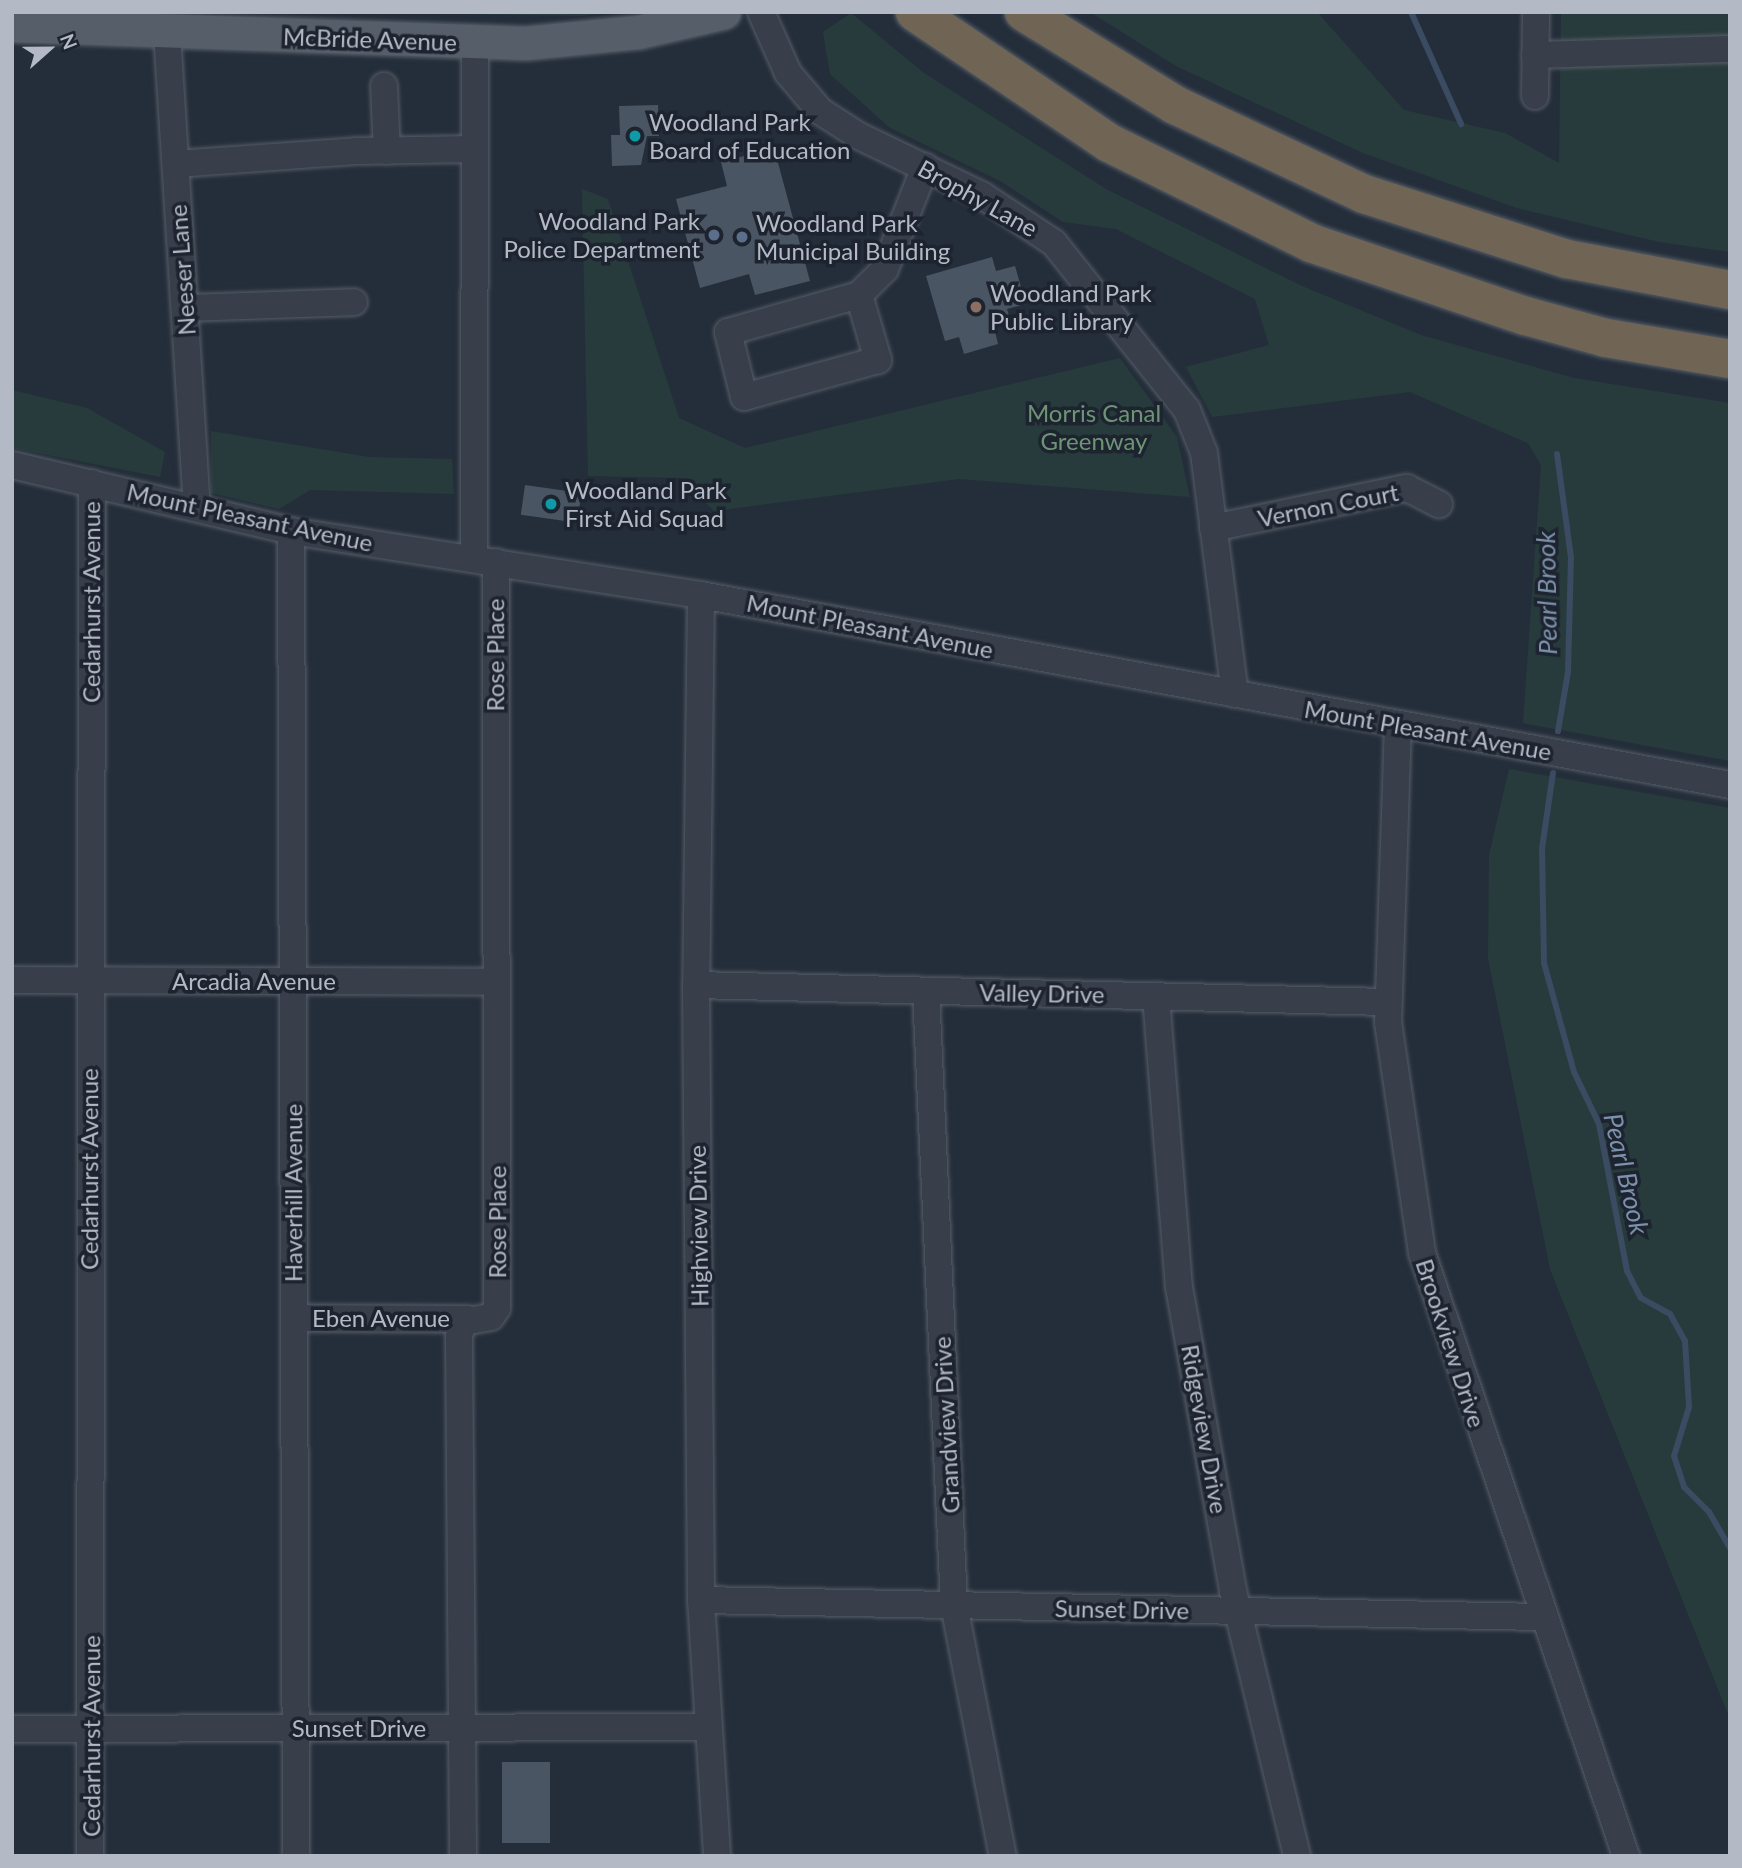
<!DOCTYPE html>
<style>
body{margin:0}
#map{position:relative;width:1742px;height:1868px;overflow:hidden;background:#242e3a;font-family:Lato,sans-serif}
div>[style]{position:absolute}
.green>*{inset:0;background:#273b3c}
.stream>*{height:6px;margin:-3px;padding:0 3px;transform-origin:3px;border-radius:3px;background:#3a4b62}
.building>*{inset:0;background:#4a5563;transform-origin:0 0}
.roads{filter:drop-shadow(0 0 2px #565d68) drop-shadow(0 0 2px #565d68)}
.minor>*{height:26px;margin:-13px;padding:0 13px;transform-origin:13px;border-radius:13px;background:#383f4a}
.major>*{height:33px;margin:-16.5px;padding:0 16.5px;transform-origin:16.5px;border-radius:16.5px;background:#565e6a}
.highway>*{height:38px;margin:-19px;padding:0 19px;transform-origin:19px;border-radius:19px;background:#706555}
.dots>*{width:19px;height:19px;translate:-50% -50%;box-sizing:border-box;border:4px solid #1d242f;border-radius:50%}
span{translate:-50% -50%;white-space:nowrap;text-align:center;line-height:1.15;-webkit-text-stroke:7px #1d242f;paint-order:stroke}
.street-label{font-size:24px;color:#b3bac6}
.poi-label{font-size:24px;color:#b3bac6}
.left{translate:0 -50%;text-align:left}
.right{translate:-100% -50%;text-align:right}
.park-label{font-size:24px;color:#6c9575}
.water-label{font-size:26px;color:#7c91ac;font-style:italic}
.frame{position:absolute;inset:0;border:14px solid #b3bac6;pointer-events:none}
.north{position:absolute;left:14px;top:14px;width:70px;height:70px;-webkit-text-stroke:5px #1d242f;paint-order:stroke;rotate:69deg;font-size:19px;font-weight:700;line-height:28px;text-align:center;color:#b3bac6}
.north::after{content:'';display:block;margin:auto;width:24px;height:32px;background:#b3bac6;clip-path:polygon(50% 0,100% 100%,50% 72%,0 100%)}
</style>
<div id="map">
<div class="green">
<i style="clip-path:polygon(336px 12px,614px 12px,582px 16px)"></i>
<i style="clip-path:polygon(1090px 12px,1317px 12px,1404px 110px,1505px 133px,1559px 163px,1561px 12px,1730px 12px,1730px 252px,1659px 242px,1517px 208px,1363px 153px,1176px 66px)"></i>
<i style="clip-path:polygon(851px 13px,924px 73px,1106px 189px,1302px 286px,1421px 335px,1574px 378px,1730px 403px,1730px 761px,1523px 723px,1541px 465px,1528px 443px,1410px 392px,1212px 417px,1186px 367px,1269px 345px,1255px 299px,1116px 229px,1063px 222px,1002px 182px,890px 128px,830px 74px,823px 32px)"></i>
<i style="clip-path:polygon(582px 189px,608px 199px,679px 418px,745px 448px,1120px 358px,1177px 437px,1190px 497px,959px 479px,714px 511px,680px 478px,588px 476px)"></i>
<i style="clip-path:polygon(12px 390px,87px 408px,165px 452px,160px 477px,12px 448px)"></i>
<i style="clip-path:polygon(211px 431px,369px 457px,452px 459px,454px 494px,310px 490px,279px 509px,211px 493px)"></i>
<i style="clip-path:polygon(1509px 769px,1730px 808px,1730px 1719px,1550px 1269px,1488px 958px,1489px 855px)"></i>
</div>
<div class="stream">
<i style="left:1411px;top:12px;width:123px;rotate:65.9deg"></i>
<i style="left:1557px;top:454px;width:104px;rotate:82.3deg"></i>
<i style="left:1571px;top:557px;width:115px;rotate:91.5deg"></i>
<i style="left:1568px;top:672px;width:60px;rotate:99.6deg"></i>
<i style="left:1553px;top:773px;width:76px;rotate:98.3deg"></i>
<i style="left:1542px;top:848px;width:115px;rotate:89deg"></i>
<i style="left:1544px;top:963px;width:113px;rotate:74.6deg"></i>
<i style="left:1574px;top:1072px;width:58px;rotate:64.3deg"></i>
<i style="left:1599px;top:1124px;width:150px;rotate:79.2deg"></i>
<i style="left:1627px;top:1271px;width:30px;rotate:63deg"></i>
<i style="left:1641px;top:1298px;width:33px;rotate:29deg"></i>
<i style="left:1670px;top:1314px;width:31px;rotate:61deg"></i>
<i style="left:1685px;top:1341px;width:66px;rotate:86.5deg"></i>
<i style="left:1689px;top:1407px;width:51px;rotate:107deg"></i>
<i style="left:1674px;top:1456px;width:33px;rotate:72deg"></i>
<i style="left:1684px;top:1487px;width:35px;rotate:45deg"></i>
<i style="left:1709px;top:1512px;width:42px;rotate:59.7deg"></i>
</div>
<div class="building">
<i style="clip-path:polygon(658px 105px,659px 136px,647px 136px,641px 165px,612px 166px,611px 135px,620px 135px,619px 106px)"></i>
<i style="clip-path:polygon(774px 148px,810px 281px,755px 295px,749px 274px,700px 288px,676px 199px,727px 186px,721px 162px)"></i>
<i style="clip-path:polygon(992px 257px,996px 271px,1015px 266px,1026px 304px,1007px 309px,1011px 322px,994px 327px,998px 344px,964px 354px,959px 337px,945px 341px,926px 276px)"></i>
<i style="left:525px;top:485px;width:57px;height:30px;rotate:8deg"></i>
<i style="left:502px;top:1762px;width:48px;height:81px"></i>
</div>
<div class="roads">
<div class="minor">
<i style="left:761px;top:12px;width:67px;rotate:66.1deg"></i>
<i style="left:788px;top:73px;width:50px;rotate:49.9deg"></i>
<i style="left:820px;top:111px;width:46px;rotate:32.7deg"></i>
<i style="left:859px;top:136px;width:138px;rotate:25.8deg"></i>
<i style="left:983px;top:196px;width:85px;rotate:33.5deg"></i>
<i style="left:1054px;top:243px;width:213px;rotate:51.5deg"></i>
<i style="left:1187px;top:410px;width:46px;rotate:68.4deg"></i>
<i style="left:1204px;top:453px;width:243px;rotate:82.7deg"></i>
<i style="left:167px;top:32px;width:477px;rotate:86.4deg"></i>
<i style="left:1535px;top:55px;width:195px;rotate:-1.8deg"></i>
<i style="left:384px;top:86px;width:65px;rotate:87.4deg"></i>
<i style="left:1535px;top:96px;width:84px;rotate:-89.3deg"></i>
<i style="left:176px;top:164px;width:180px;rotate:-4.1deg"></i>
<i style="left:356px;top:151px;width:119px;rotate:-1deg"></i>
<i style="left:859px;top:295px;width:68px;rotate:73.7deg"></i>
<i style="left:878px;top:360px;width:139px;rotate:164.6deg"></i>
<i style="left:744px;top:397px;width:67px;rotate:-103.8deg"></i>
<i style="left:728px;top:332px;width:136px;rotate:-15.8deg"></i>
<i style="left:859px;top:295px;width:37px;rotate:-45deg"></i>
<i style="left:885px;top:269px;width:110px;rotate:-68.6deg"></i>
<i style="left:185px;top:308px;width:169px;rotate:-2deg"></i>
<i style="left:12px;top:465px;width:287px;rotate:13.3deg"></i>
<i style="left:291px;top:531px;width:415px;rotate:8.9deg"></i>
<i style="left:701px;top:595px;width:1046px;rotate:10.46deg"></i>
<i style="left:1213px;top:528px;width:198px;rotate:-11.7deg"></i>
<i style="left:1407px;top:488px;width:36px;rotate:27deg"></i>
<i style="left:291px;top:531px;width:1325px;rotate:89.78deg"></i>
<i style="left:474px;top:559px;width:516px;rotate:-89.89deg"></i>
<i style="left:701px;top:595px;width:390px;rotate:90.7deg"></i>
<i style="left:696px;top:985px;width:615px;rotate:89.53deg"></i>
<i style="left:701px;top:1600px;width:256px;rotate:86.4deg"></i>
<i style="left:1398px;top:724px;width:298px;rotate:91.9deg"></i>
<i style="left:1388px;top:1022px;width:233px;rotate:81.6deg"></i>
<i style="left:1422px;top:1253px;width:637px;rotate:71.31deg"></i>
<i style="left:12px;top:980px;width:483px;rotate:0.2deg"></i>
<i style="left:696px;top:985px;width:692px;rotate:1.41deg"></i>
<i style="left:926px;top:991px;width:615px;rotate:87.39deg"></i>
<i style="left:954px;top:1605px;width:256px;rotate:79deg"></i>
<i style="left:1156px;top:996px;width:292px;rotate:85.5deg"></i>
<i style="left:1179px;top:1287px;width:309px;rotate:79.9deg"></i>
<i style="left:1233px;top:1591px;width:273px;rotate:76.4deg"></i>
<i style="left:294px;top:1318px;width:173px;rotate:0.3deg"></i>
<i style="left:701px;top:1600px;width:842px;rotate:1.16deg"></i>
<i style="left:12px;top:1729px;width:694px;rotate:-0.17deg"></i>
<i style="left:90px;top:1856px;width:1373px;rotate:-89.92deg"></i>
<i style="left:463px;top:1856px;width:520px;rotate:-90.44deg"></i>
<i style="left:459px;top:1336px;width:15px;rotate:-74deg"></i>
<i style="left:463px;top:1322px;width:28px;rotate:-10deg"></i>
<i style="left:491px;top:1317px;width:11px;rotate:-56deg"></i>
<i style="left:497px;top:1308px;width:746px;rotate:-90.08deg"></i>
</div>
<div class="major">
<i style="left:12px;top:25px;width:513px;rotate:2.01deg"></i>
<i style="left:525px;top:43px;width:114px;rotate:-5.6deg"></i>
<i style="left:638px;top:32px;width:88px;rotate:-13.1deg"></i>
</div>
<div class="highway">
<i style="left:915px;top:12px;width:234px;rotate:34deg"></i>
<i style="left:1109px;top:143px;width:225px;rotate:26.3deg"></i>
<i style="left:1311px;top:243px;width:227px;rotate:18.8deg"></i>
<i style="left:1526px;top:316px;width:83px;rotate:15.4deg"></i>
<i style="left:1606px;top:338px;width:126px;rotate:9.6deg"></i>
<i style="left:1024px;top:12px;width:177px;rotate:31.6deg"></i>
<i style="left:1175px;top:105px;width:209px;rotate:25.2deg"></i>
<i style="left:1364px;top:194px;width:213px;rotate:17.8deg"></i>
<i style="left:1567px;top:259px;width:166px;rotate:10.8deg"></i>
</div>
</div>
<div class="dots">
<i style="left:635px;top:136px;background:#0f9aa8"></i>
<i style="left:714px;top:235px;background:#5c6f8a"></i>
<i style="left:742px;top:237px;background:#5c6f8a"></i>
<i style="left:976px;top:307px;background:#8d6e63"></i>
<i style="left:551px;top:504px;background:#0f9aa8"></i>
</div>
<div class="street-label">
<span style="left:370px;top:39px;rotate:2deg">McBride Avenue</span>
<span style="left:978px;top:198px;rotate:29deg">Brophy Lane</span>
<span style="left:182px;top:270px;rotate:-94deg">Neeser Lane</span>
<span style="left:1328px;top:505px;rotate:-11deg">Vernon Court</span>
<span style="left:250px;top:517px;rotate:12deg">Mount Pleasant Avenue</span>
<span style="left:91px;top:602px;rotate:-90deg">Cedarhurst Avenue</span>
<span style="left:870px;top:626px;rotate:11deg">Mount Pleasant Avenue</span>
<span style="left:495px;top:655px;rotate:-90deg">Rose Place</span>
<span style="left:1428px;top:730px;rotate:10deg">Mount Pleasant Avenue</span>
<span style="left:254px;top:981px">Arcadia Avenue</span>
<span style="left:1042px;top:993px;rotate:1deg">Valley Drive</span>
<span style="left:89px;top:1169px;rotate:-90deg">Cedarhurst Avenue</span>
<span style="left:293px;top:1193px;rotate:-90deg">Haverhill Avenue</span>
<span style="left:497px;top:1222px;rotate:-90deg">Rose Place</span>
<span style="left:698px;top:1226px;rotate:-91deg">Highview Drive</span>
<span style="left:381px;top:1318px">Eben Avenue</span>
<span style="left:1451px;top:1343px;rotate:72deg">Brookview Drive</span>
<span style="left:946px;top:1425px;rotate:-93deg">Grandview Drive</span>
<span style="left:1205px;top:1429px;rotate:80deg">Ridgeview Drive</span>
<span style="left:1122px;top:1609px;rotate:1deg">Sunset Drive</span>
<span style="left:359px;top:1728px">Sunset Drive</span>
<span style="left:91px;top:1736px;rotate:-90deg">Cedarhurst Avenue</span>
</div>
<div class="poi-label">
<span class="left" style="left:649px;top:136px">Woodland Park<br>Board of Education</span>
<span class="right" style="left:700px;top:235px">Woodland Park<br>Police Department</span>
<span class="left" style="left:756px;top:237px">Woodland Park<br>Municipal Building</span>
<span class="left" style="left:990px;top:307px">Woodland Park<br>Public Library</span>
<span class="left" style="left:565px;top:504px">Woodland Park<br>First Aid Squad</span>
</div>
<div class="park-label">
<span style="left:1094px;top:427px">Morris Canal<br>Greenway</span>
</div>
<div class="water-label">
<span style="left:1547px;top:593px;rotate:-91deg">Pearl Brook</span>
<span style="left:1626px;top:1174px;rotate:77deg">Pearl Brook</span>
</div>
<div class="frame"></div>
<div class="north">N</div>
</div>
